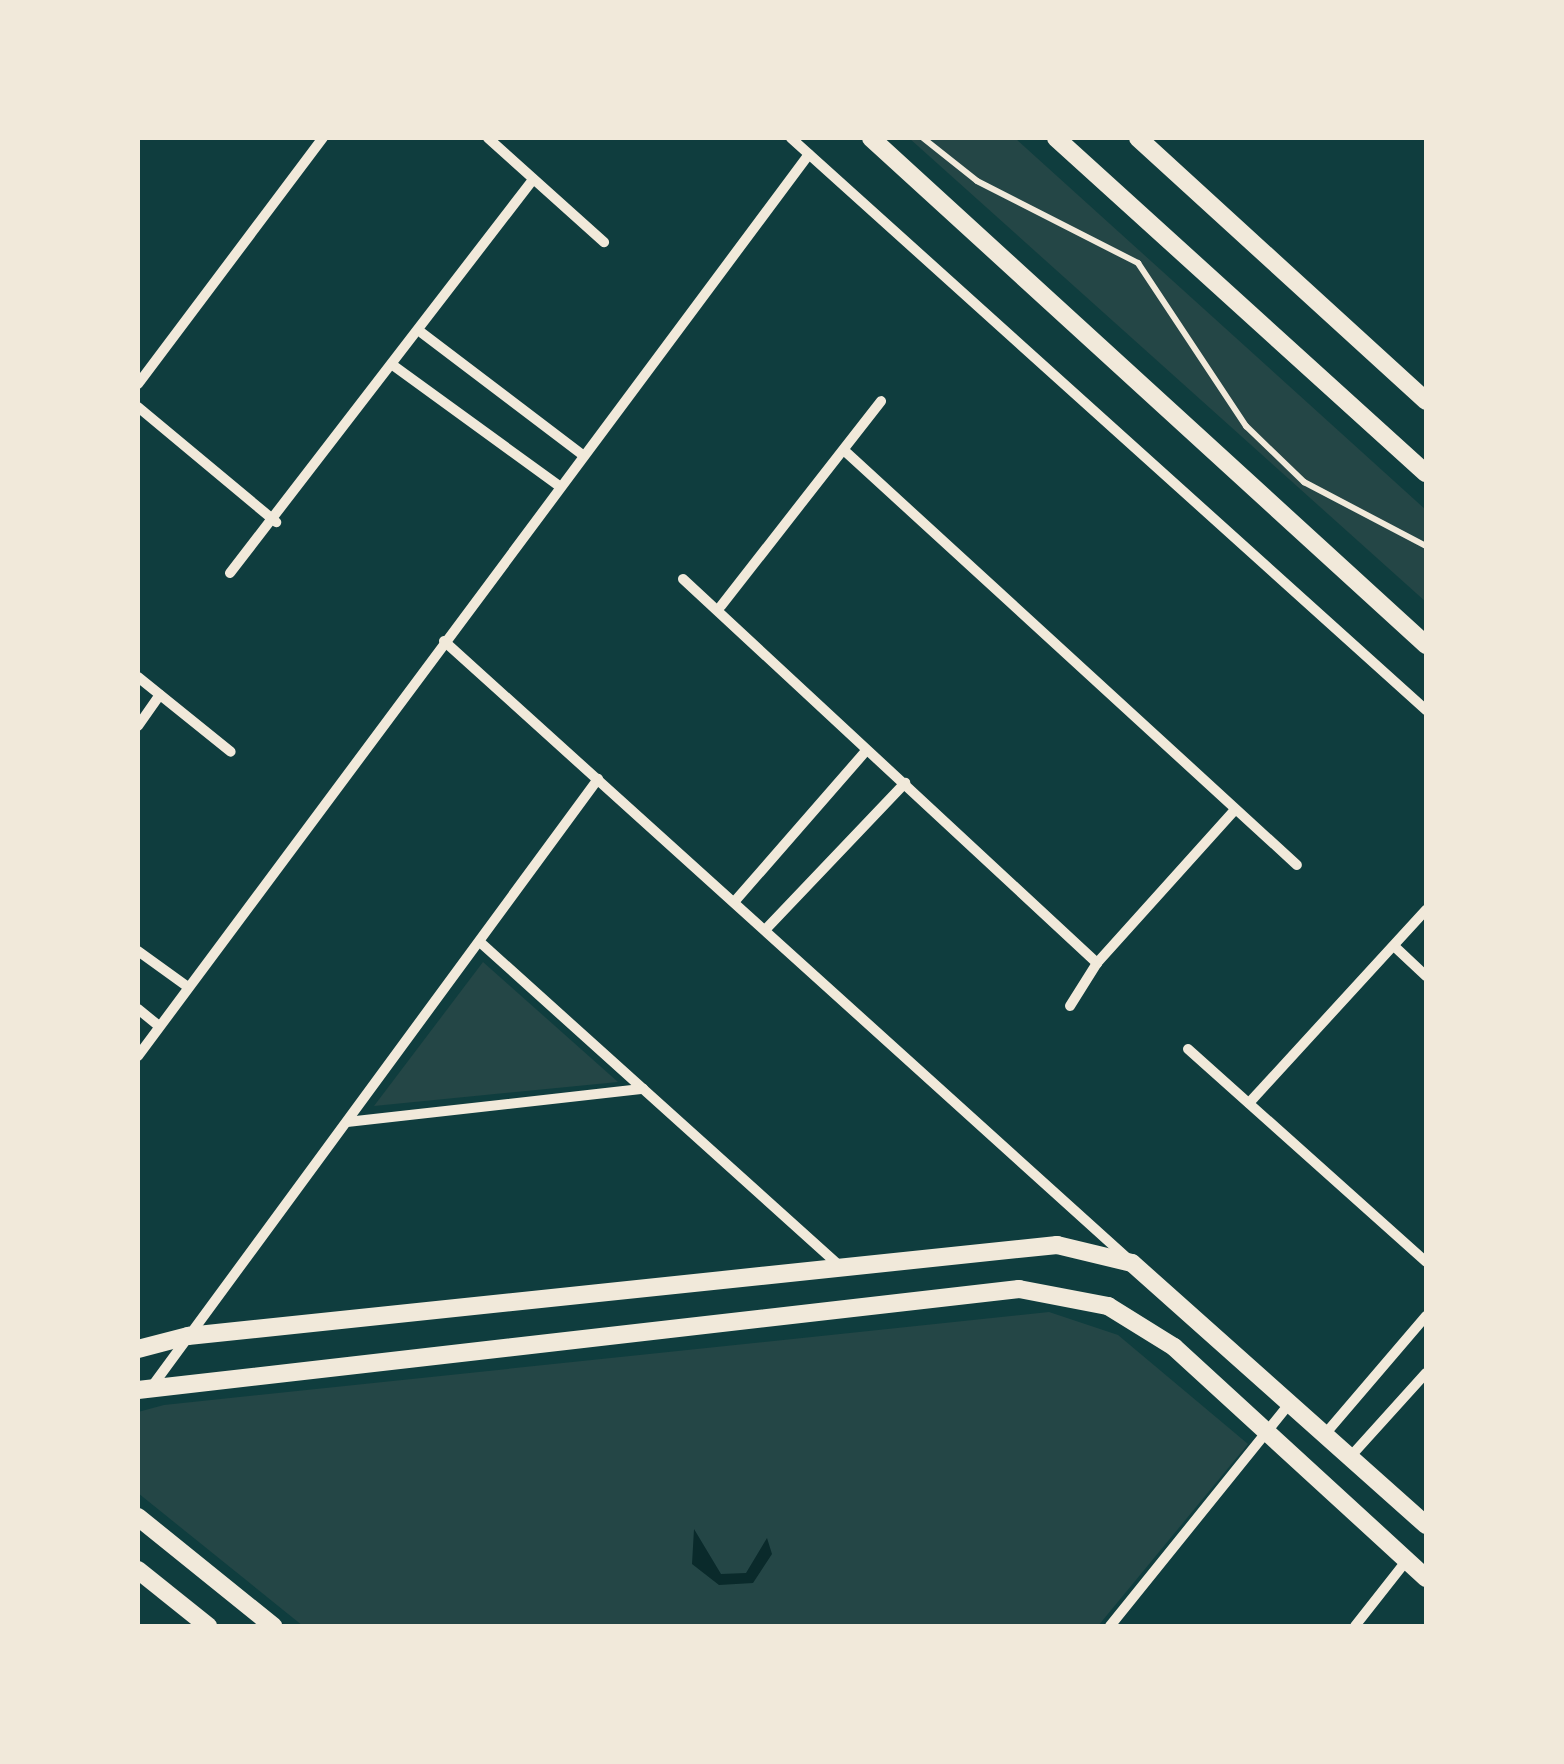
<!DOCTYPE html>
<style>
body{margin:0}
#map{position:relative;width:1564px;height:1764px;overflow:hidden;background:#0f3d3e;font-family:Montserrat,sans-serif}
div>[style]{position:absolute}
.green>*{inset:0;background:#244646}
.water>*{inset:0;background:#0a2a2b}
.path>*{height:6px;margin:-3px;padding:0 3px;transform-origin:3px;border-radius:3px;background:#f1e9da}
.minor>*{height:10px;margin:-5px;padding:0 5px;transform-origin:5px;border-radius:5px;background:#f1e9da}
.tertiary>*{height:18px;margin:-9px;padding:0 9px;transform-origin:9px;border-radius:9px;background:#f1e9da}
span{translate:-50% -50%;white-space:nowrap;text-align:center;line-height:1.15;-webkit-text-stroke:8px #f1e9da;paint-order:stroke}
.frame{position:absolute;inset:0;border:140px solid #f1e9da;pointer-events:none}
</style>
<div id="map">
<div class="green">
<i style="clip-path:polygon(909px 138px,1015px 138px,1426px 510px,1426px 602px)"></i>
<i style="clip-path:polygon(483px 962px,618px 1082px,374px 1106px)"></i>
<i style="clip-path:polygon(1049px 1312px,1118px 1335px,1248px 1444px,1098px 1626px,303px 1626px,138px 1493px,138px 1412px,164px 1405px)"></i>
</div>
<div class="water">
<i style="clip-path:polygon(694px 1529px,721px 1574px,746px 1573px,767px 1538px,772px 1554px,753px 1583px,719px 1585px,692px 1564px)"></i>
</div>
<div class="path">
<i style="left:923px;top:138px;width:69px;rotate:38.5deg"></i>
<i style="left:977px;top:181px;width:181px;rotate:27deg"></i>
<i style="left:1138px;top:263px;width:196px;rotate:56.5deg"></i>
<i style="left:1246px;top:426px;width:81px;rotate:44deg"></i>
<i style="left:1304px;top:482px;width:138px;rotate:27.7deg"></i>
</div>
<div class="minor">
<i style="left:488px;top:138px;width:156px;rotate:41.9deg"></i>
<i style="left:791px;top:138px;width:855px;rotate:42.01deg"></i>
<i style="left:422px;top:333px;width:202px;rotate:37.2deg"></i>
<i style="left:394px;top:366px;width:204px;rotate:36deg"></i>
<i style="left:138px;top:384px;width:308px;rotate:-53.1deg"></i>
<i style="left:138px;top:407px;width:180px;rotate:39.8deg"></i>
<i style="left:847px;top:453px;width:610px;rotate:42.48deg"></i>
<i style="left:230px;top:573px;width:497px;rotate:-52.4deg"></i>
<i style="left:683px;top:579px;width:565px;rotate:42.85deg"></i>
<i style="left:721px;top:606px;width:260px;rotate:-52deg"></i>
<i style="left:444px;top:641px;width:919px;rotate:42.09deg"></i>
<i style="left:138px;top:677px;width:119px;rotate:38.9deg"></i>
<i style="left:138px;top:726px;width:38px;rotate:-55deg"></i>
<i style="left:735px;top:901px;width:199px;rotate:-48.9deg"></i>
<i style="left:766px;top:929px;width:202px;rotate:-46.4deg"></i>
<i style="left:481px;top:943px;width:479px;rotate:42deg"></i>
<i style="left:1394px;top:946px;width:44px;rotate:43.2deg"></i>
<i style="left:138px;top:951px;width:62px;rotate:35.8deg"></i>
<i style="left:1070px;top:1006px;width:51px;rotate:-57.9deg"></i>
<i style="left:1097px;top:963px;width:203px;rotate:-48deg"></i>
<i style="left:138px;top:1009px;width:27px;rotate:39deg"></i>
<i style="left:1188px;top:1049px;width:319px;rotate:41.8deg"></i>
<i style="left:138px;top:1056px;width:1124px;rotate:-53.35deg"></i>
<i style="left:1249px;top:1103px;width:262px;rotate:-47.5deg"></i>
<i style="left:347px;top:1122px;width:298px;rotate:-6.4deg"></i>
<i style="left:153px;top:1385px;width:752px;rotate:-53.71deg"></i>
<i style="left:1326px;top:1433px;width:154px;rotate:-49.5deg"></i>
<i style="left:1351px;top:1456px;width:112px;rotate:-47.9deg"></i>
<i style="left:1110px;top:1626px;width:288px;rotate:-51.1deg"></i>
<i style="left:1355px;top:1626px;width:84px;rotate:-51.8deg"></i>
</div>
<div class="tertiary">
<i style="left:871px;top:138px;width:752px;rotate:42.41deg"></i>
<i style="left:1056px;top:138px;width:499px;rotate:42.2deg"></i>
<i style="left:1138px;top:138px;width:390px;rotate:42.4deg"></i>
<i style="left:138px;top:1349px;width:52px;rotate:-14.6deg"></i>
<i style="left:188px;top:1336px;width:874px;rotate:-5.98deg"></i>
<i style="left:1057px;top:1245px;width:77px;rotate:13.5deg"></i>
<i style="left:1132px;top:1263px;width:394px;rotate:41.7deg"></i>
<i style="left:138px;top:1390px;width:887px;rotate:-6.54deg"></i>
<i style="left:1019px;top:1289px;width:91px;rotate:10.8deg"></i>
<i style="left:1108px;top:1306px;width:78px;rotate:31.8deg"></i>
<i style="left:1174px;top:1347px;width:342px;rotate:42.5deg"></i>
<i style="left:138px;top:1517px;width:174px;rotate:38.9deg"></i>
<i style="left:138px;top:1570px;width:90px;rotate:38.7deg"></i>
</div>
<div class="frame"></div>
</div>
